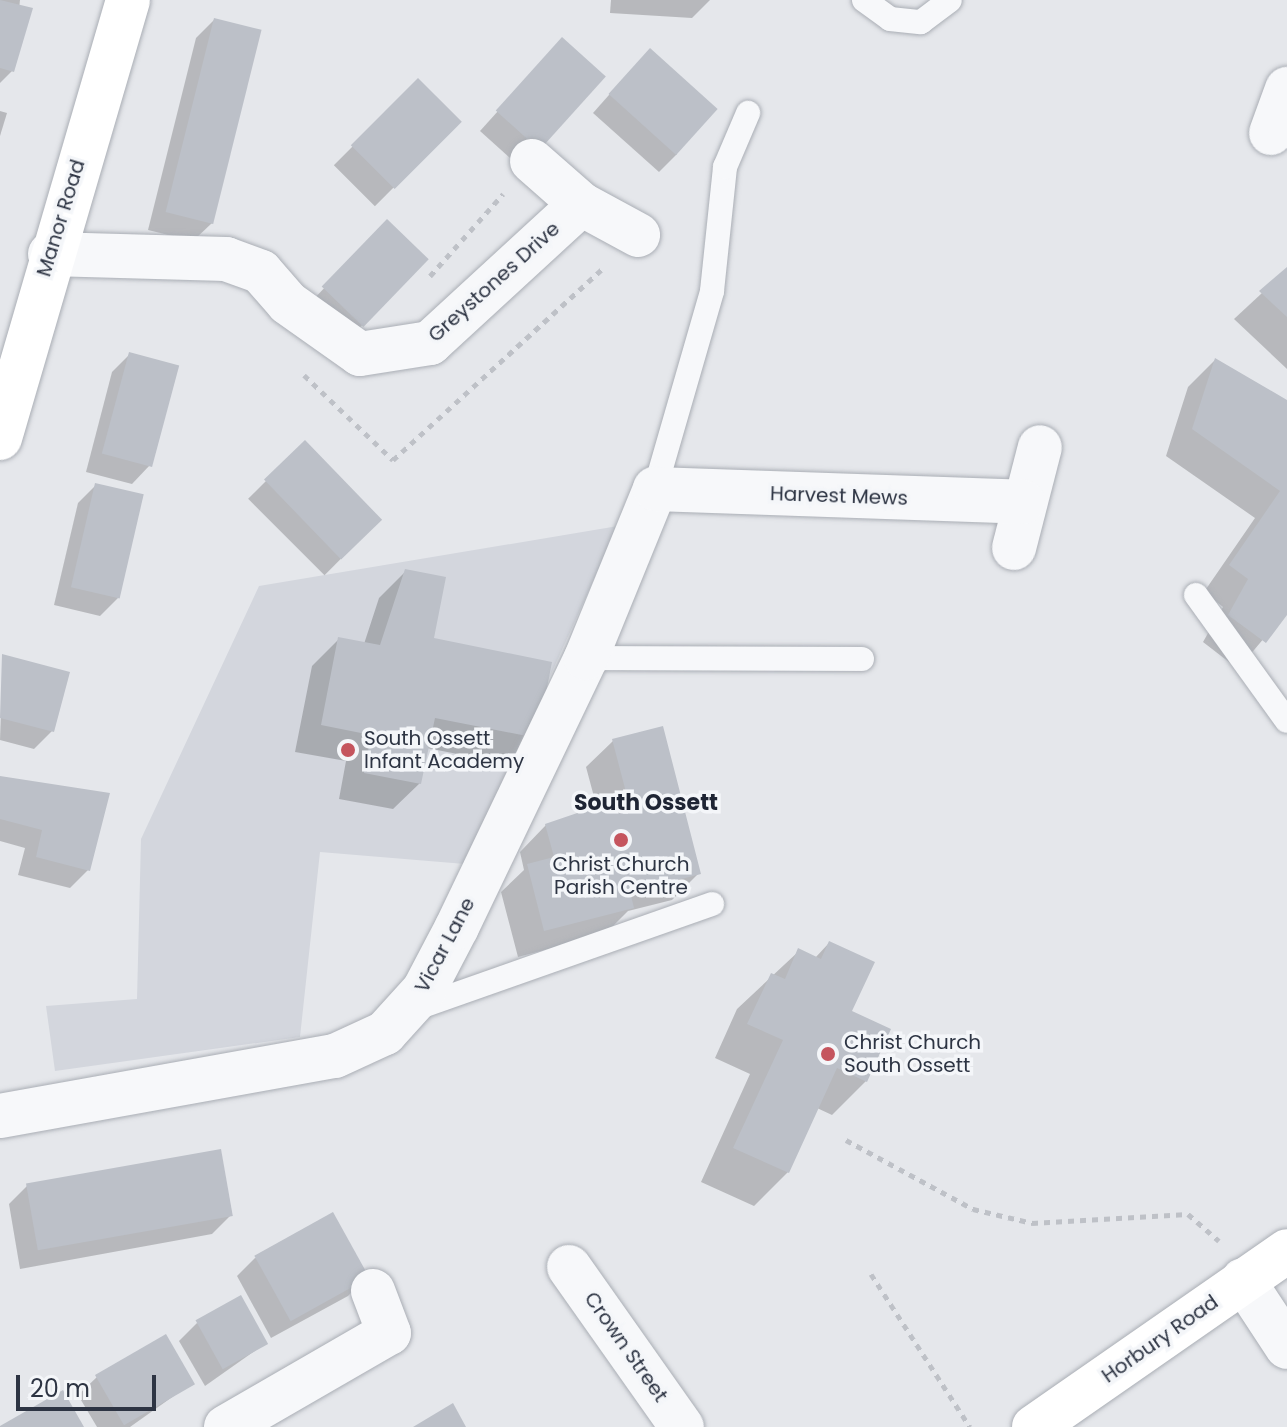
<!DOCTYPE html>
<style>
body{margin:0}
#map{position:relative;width:1287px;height:1427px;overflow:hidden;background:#e5e7eb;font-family:Poppins,sans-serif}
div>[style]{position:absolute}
.built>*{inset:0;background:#d3d6dd}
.shadow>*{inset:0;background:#0003;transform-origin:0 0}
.building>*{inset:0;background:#bcc0c8;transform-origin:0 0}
.path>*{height:5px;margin-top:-2.5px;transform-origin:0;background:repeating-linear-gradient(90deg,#bec1c7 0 6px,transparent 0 12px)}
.roads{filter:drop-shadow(0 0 2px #aaaeb5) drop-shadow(0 0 2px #aaaeb5)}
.lane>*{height:24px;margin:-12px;padding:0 12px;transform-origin:12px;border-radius:12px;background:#f7f8fa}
.street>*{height:44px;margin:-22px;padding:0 22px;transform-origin:22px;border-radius:22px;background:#f7f8fa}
.secondary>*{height:44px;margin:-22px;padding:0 22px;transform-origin:22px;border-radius:22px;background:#fff}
.dots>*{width:22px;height:22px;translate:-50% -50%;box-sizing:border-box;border:4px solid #f4f6f9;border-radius:50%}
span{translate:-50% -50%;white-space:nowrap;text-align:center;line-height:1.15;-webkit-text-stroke:7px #f4f6f9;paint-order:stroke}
.street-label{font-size:20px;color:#2d3443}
.poi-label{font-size:20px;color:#2d3443}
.left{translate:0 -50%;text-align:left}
.neighbourhood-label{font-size:22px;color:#1f2534;font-weight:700}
.scale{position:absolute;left:16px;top:1375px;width:140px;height:36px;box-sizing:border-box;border:4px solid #2d3443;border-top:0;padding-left:10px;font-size:24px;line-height:28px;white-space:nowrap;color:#2d3443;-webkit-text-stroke:6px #f4f6f9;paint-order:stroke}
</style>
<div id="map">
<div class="built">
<i style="clip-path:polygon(618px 526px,465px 864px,320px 852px,300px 1037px,55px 1071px,46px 1006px,137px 999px,141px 839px,259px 586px)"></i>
</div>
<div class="shadow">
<i style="clip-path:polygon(0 0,20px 0,12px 71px,0 83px)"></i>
<i style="clip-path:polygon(611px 0,710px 0,692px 18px,610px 13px)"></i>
<i style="clip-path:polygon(214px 20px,212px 223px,193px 241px,148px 230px,196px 38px)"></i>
<i style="clip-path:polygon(562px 40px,521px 168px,480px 131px)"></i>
<i style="clip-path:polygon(632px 69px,677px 154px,659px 172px,593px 113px)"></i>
<i style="left:418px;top:81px;width:58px;height:119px;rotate:45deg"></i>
<i style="clip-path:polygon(0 111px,7px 113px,0 136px)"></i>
<i style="left:388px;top:222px;width:53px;height:118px;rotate:44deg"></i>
<i style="clip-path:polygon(1287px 270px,1287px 369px,1234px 319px)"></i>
<i style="clip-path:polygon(130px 354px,150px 465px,132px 484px,86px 472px,112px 372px)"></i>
<i style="clip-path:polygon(1215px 360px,1287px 402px,1287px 611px,1238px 669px,1203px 642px,1223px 607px,1204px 592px,1255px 518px,1166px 456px,1188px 387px)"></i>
<i style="left:304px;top:443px;width:108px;height:79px;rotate:45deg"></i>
<i style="clip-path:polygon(96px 485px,118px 598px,100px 616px,54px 605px,78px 503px)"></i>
<i style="clip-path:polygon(406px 571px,431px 640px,535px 737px,508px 764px,427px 748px,420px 783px,393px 809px,339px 799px,346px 761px,295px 752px,312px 666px,339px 639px,364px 644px,379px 598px)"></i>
<i style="clip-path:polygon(3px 656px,52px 731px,34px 749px,0 740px)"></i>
<i style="clip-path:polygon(613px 741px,699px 873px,672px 900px,628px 911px,605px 934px,518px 957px,501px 892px,524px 870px,520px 852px,546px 825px,597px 808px,586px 767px)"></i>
<i style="clip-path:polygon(0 778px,88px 870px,70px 888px,18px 875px,25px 848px,0 841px)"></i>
<i style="clip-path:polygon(829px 943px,866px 1081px,832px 1115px,817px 1108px,788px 1172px,754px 1206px,701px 1182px,750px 1074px,715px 1058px,737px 1009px,799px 951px,815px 958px)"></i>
<i style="clip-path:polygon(27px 1186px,230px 1216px,212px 1234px,20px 1269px,9px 1204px)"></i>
<i style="clip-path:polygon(255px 1258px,366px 1277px,348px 1296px,271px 1338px,237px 1276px)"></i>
<i style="clip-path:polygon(197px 1323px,266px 1343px,205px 1386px,179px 1341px)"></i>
<i style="clip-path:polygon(97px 1377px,192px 1383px,130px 1427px,97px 1427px,78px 1395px)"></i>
</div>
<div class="building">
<i style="clip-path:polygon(0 0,33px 8px,14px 72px,0 68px)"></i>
<i style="left:214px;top:18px;width:49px;height:200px;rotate:14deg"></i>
<i style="left:562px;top:37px;width:59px;height:99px;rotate:42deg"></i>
<i style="left:650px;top:48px;width:91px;height:62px;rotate:42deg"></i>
<i style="left:418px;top:78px;width:62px;height:95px;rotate:45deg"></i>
<i style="left:387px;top:219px;width:58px;height:94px;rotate:44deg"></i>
<i style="clip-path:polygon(1287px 267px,1287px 317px,1259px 291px)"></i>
<i style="left:129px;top:352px;width:52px;height:105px;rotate:15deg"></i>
<i style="clip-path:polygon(1215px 358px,1287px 400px,1287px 615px,1266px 643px,1228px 615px,1248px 579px,1229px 565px,1280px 491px,1192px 429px)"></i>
<i style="left:305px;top:440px;width:111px;height:57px;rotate:46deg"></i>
<i style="left:95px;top:483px;width:50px;height:107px;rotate:13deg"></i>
<i style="clip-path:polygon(405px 569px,446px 577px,434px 638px,552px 662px,537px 738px,435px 718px,421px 784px,364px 773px,371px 735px,321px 725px,338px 637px,380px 645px)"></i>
<i style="clip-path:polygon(2px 654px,70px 672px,54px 732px,0 718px)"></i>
<i style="clip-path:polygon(663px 726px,701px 874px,630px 892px,634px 908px,544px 931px,527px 864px,554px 857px,545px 824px,627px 796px,612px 739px)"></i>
<i style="clip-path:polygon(0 776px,110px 793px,90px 871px,36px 857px,42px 830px,0 819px)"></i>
<i style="clip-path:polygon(829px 941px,875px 962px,852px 1011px,891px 1029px,867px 1082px,837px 1068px,789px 1173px,733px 1148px,783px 1040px,747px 1024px,771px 973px,785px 979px,798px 948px,821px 959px)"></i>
<i style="left:221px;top:1149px;width:68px;height:198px;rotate:80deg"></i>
<i style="left:333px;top:1212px;width:75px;height:90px;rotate:61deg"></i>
<i style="left:241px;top:1295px;width:56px;height:52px;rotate:61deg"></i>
<i style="left:166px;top:1334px;width:58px;height:82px;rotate:60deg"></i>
<i style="clip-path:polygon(63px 1390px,84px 1427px,0 1427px,0 1426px)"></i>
<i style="clip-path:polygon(453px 1403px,466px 1427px,413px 1427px)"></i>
</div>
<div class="path">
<i style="left:430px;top:276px;width:110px;rotate:-48.3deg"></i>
<i style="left:304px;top:375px;width:123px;rotate:43.7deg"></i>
<i style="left:393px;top:460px;width:286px;rotate:-42.4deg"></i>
<i style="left:846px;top:1140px;width:145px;rotate:28.5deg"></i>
<i style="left:973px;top:1209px;width:61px;rotate:13.3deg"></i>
<i style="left:1032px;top:1223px;width:156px;rotate:-3.3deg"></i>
<i style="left:1188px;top:1214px;width:41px;rotate:41.1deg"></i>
<i style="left:871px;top:1274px;width:182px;rotate:57.1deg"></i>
</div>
<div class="roads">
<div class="lane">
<i style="left:864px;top:0;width:32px;rotate:36deg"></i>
<i style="left:890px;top:19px;width:31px;rotate:6deg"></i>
<i style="left:921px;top:22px;width:36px;rotate:-37deg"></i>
<i style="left:655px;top:489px;width:206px;rotate:-73.9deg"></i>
<i style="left:712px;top:291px;width:125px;rotate:-84deg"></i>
<i style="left:725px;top:167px;width:59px;rotate:-66.9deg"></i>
<i style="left:1196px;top:595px;width:155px;rotate:54.2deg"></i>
<i style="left:586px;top:658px;width:276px;rotate:0.2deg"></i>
<i style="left:414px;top:1009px;width:316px;rotate:-19.4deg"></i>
</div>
<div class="street">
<i style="left:1271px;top:133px;width:47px;rotate:-70deg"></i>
<i style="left:532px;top:161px;width:65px;rotate:41.3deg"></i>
<i style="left:581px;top:204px;width:65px;rotate:28.5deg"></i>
<i style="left:50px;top:254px;width:176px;rotate:1.6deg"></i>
<i style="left:226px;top:259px;width:37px;rotate:20deg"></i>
<i style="left:261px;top:272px;width:41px;rotate:48.9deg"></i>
<i style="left:288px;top:303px;width:88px;rotate:35.3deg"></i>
<i style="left:360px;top:354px;width:71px;rotate:-8.9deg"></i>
<i style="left:430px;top:343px;width:205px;rotate:-42.6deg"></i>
<i style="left:1014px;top:548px;width:104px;rotate:-75.6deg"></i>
<i style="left:0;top:1116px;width:340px;rotate:-10.2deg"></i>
<i style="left:335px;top:1056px;width:55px;rotate:-24.7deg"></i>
<i style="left:385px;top:1033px;width:58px;rotate:-47.8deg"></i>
<i style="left:424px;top:990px;width:71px;rotate:-62.4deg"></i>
<i style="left:457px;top:927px;width:298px;rotate:-64.4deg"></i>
<i style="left:586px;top:658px;width:183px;rotate:-67.8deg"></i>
<i style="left:655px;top:489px;width:368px;rotate:2deg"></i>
<i style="left:569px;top:1267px;width:196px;rotate:54.8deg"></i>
<i style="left:1243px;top:1280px;width:80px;rotate:56.7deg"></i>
<i style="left:226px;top:1427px;width:188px;rotate:-30deg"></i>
<i style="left:389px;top:1333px;width:45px;rotate:-110.9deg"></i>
</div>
<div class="secondary">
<i style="left:0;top:438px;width:456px;rotate:-73.7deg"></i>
<i style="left:1034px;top:1427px;width:308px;rotate:-34.8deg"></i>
</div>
</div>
<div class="dots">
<i style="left:348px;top:750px;background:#c5555e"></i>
<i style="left:621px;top:840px;background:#c5555e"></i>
<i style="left:828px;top:1054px;background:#c5555e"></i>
</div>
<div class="street-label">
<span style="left:61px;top:218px;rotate:-73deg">Manor Road</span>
<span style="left:494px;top:282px;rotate:-42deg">Greystones Drive</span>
<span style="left:839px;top:496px;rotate:2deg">Harvest Mews</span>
<span style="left:445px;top:945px;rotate:-62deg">Vicar Lane</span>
<span style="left:1160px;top:1339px;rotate:-35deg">Horbury Road</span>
<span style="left:626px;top:1347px;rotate:55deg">Crown Street</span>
</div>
<div class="poi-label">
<span class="left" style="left:364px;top:750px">South Ossett<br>Infant Academy</span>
<span style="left:621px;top:876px">Christ Church<br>Parish Centre</span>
<span class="left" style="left:844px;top:1054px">Christ Church<br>South Ossett</span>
</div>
<div class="neighbourhood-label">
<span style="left:646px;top:803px">South Ossett</span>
</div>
<div class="scale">20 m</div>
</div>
